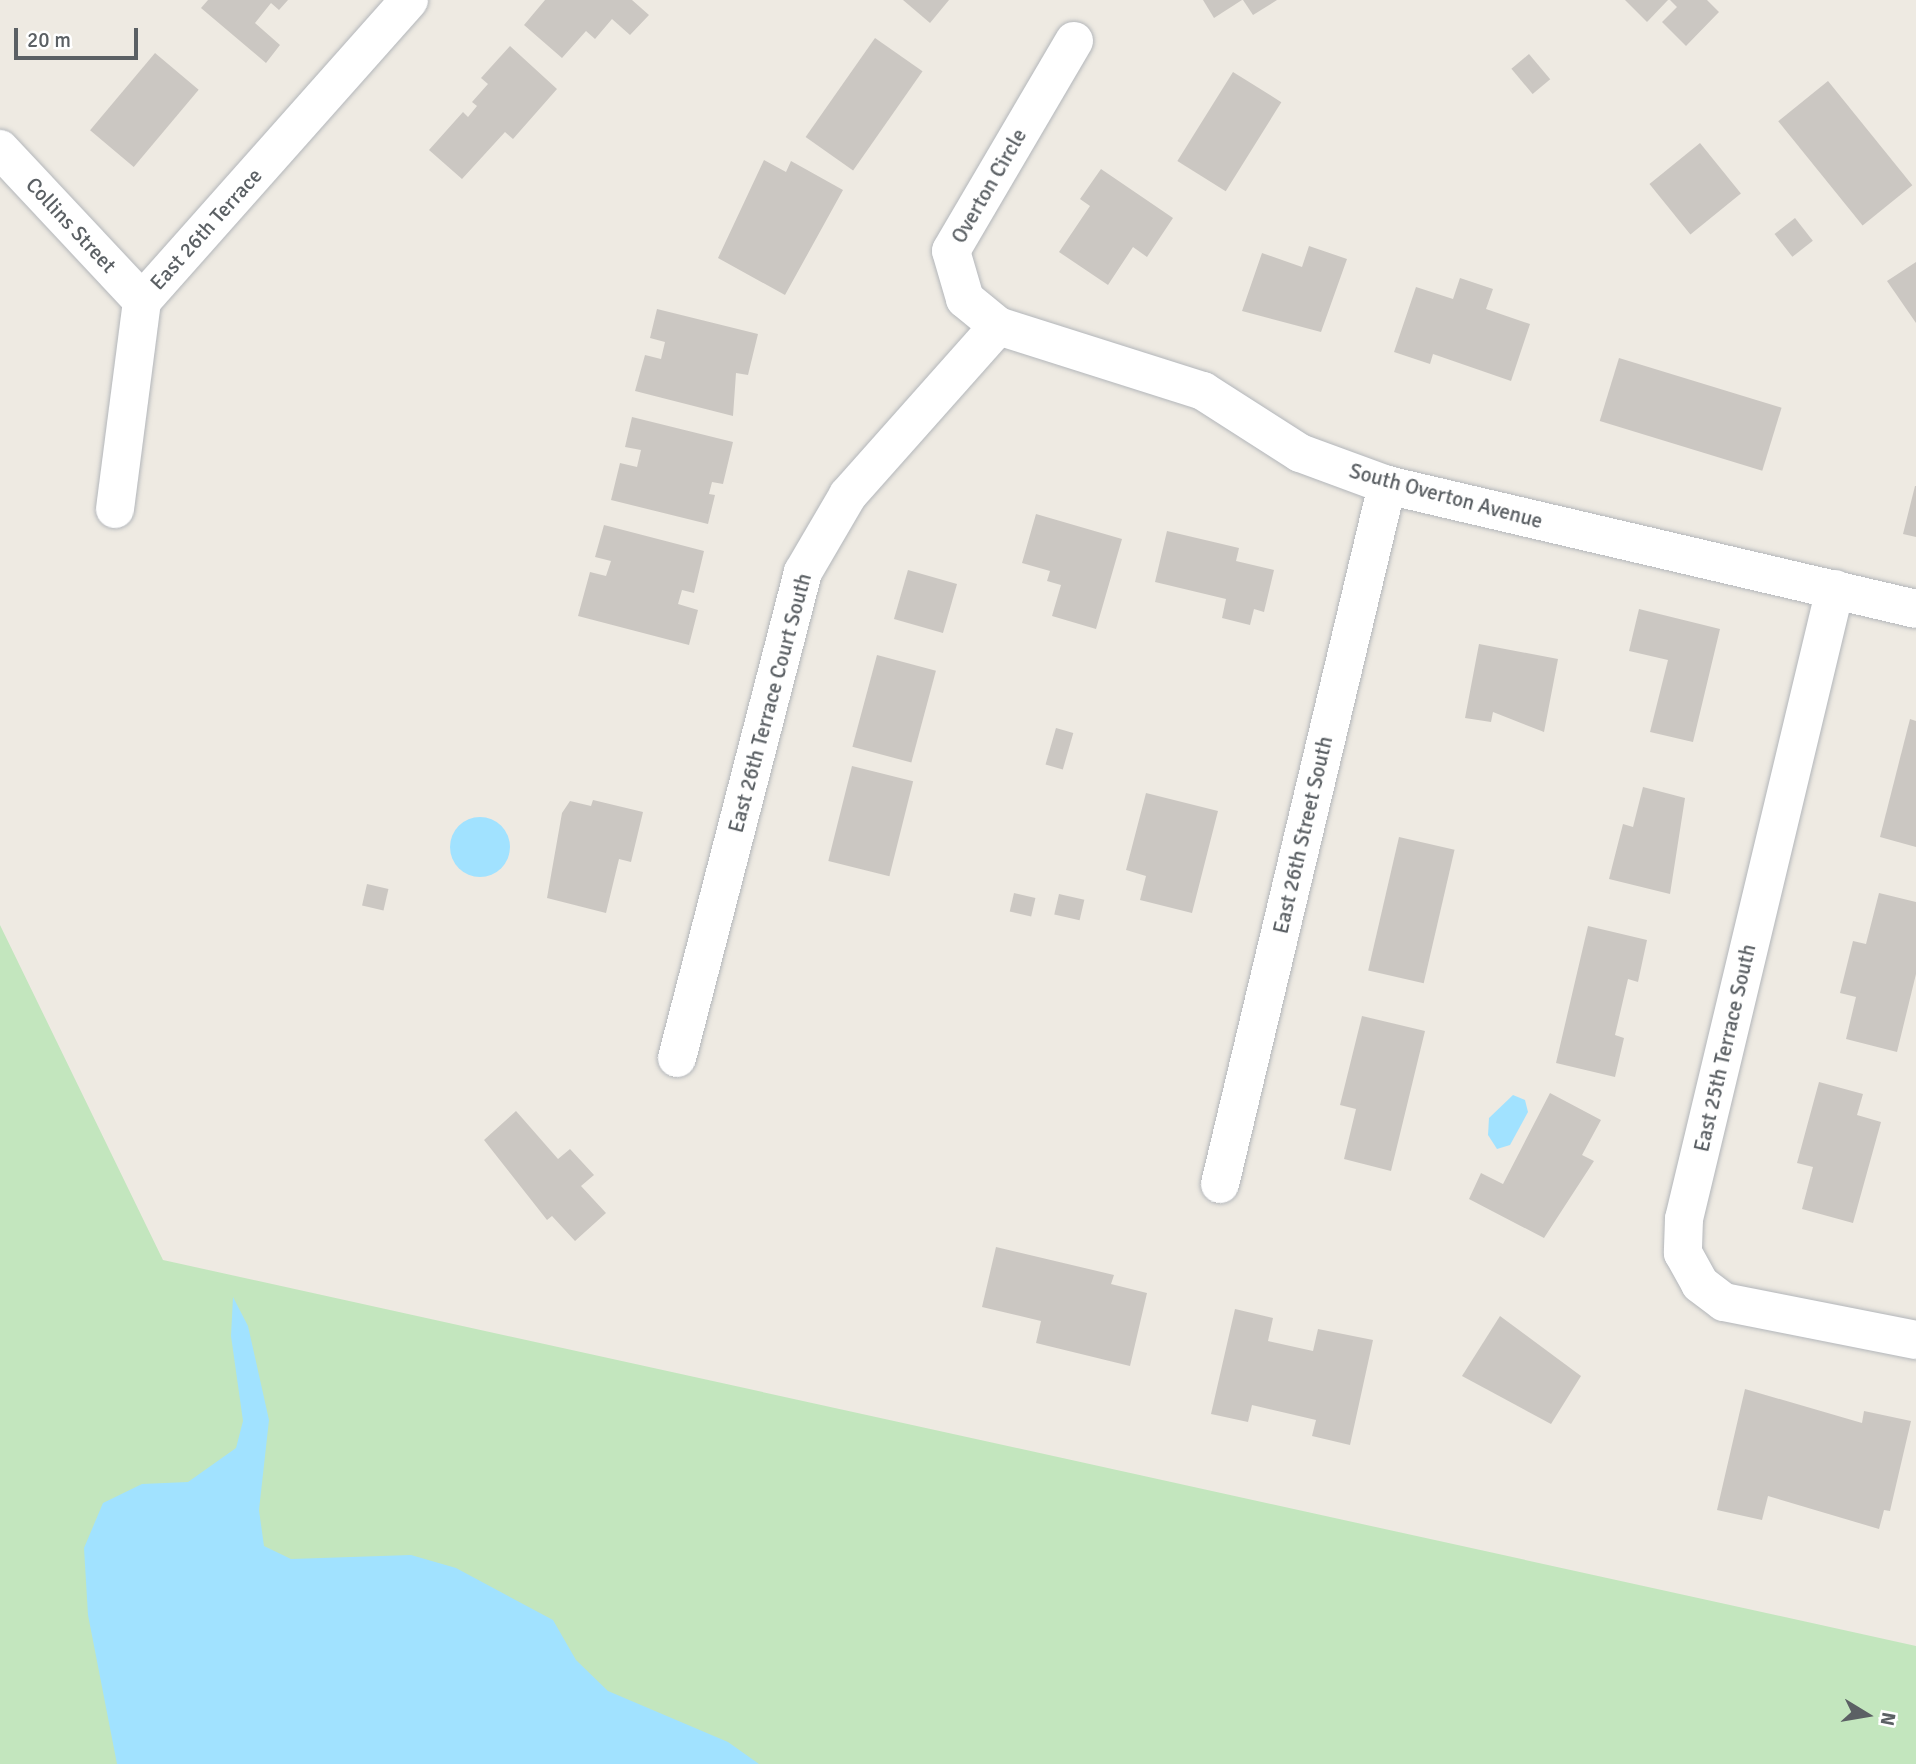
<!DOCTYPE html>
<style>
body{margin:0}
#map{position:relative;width:1916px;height:1764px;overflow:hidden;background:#eeeae2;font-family:Signika,sans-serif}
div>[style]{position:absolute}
.green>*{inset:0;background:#c3e6be}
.water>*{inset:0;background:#a1e2ff}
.round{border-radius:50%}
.building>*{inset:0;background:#cbc7c2;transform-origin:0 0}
.roads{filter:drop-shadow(0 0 2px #b3b6ba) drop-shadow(0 0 2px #b3b6ba)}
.street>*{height:38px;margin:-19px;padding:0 19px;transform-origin:19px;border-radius:19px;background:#fff}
span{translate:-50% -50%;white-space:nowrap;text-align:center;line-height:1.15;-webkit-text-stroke:6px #fff;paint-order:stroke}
.street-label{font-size:21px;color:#5b6064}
.north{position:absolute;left:1832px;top:1680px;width:70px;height:70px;-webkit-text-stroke:5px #fff;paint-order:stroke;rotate:101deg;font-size:19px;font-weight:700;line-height:28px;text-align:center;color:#5b6064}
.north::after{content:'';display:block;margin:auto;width:24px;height:32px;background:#5b6064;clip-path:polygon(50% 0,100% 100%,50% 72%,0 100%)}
.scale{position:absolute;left:14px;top:28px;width:124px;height:32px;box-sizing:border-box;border:4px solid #5b6064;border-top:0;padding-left:9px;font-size:21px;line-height:24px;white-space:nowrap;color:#5b6064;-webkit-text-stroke:5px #fff;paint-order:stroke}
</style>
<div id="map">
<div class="green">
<i style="clip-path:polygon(0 925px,163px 1260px,1916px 1646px,1916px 1764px,0 1764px)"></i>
</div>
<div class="water">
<i class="round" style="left:450px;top:817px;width:60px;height:60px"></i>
<i style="clip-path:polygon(1513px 1095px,1525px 1100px,1528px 1112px,1510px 1145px,1497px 1149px,1488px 1135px,1489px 1118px)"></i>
<i style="clip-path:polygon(233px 1297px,248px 1326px,269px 1420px,259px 1510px,264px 1546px,291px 1559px,411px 1555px,456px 1568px,553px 1620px,576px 1660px,608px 1691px,728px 1742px,759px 1764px,117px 1764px,88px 1615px,84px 1548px,103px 1503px,142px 1484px,188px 1482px,236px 1448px,243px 1421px,231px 1336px)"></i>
</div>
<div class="building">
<i style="clip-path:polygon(208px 0,288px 0,279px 10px,271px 3px,255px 23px,280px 45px,266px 63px,201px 8px)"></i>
<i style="clip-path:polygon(545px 0,632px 0,649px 15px,630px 35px,612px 19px,595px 39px,586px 31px,562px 58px,524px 25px)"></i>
<i style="clip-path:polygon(903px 0,949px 0,930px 23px)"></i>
<i style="clip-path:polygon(1203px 0,1242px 0,1214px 18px)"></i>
<i style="clip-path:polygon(1243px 0,1277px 0,1253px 15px)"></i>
<i style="clip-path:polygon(1625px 0,1668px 0,1647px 22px)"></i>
<i style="clip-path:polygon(1670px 0,1707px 0,1719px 12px,1686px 46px,1662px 22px,1677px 7px)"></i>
<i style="left:875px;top:38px;width:58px;height:121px;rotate:35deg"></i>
<i style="clip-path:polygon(510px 46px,557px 89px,513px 139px,505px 132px,462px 179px,429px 150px,463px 112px,468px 117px,477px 106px,472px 102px,488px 84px,481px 78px)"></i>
<i style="left:155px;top:53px;width:57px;height:101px;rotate:40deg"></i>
<i style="left:1529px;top:54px;width:33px;height:23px;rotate:50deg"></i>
<i style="left:1233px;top:72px;width:57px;height:105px;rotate:32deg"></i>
<i style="left:1828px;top:81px;width:134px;height:64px;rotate:51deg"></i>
<i style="left:1700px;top:143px;width:65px;height:65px;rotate:51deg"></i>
<i style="clip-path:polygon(764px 160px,786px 172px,791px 161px,843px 190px,785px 295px,718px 258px)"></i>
<i style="clip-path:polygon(1101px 169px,1173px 218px,1147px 257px,1133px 247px,1108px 285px,1059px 252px,1090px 206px,1080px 199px)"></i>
<i style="left:1795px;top:218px;width:29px;height:26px;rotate:52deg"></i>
<i style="clip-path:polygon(1309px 246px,1347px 259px,1321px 332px,1242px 311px,1262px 253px,1302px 267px)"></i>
<i style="clip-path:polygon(1916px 262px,1916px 323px,1887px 281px)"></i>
<i style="clip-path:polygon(1460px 278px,1493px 289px,1486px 309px,1530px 324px,1511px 381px,1433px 354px,1430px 364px,1394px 352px,1416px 287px,1453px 299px)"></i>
<i style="clip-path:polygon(657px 309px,758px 334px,748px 375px,736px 373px,733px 416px,635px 391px,645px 355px,661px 359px,665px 342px,650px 338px)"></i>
<i style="left:1619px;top:358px;width:170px;height:66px;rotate:17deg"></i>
<i style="clip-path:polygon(632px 417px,733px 442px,723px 484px,712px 482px,709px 494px,715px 495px,708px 524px,611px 500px,620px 463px,637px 467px,641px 450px,625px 447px)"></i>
<i style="clip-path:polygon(1915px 486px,1916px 486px,1916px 537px,1903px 534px)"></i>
<i style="clip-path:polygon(1036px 514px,1122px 539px,1096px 629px,1052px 616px,1061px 585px,1047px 581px,1050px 571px,1022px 563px)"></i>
<i style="clip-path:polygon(604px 525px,704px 551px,694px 593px,682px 590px,678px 604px,698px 610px,689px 645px,578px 616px,590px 572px,606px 576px,611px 561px,595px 557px)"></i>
<i style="clip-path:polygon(1167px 531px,1239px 548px,1236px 561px,1274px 570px,1264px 612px,1254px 609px,1250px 625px,1222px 618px,1226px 599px,1155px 582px)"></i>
<i style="left:908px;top:570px;width:51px;height:51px;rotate:16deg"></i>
<i style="clip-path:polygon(1639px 609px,1720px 629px,1693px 742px,1650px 732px,1668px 660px,1629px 651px)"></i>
<i style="clip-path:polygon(1479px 644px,1558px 659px,1544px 732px,1493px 712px,1491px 722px,1465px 718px)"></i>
<i style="left:877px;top:655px;width:61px;height:95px;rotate:15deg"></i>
<i style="clip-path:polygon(1910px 719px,1916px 721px,1916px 847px,1880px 837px)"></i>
<i style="left:1056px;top:728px;width:18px;height:38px;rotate:16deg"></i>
<i style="left:852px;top:766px;width:63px;height:98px;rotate:14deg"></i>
<i style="clip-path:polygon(1643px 787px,1685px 798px,1670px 894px,1609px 879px,1623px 824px,1633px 827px)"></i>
<i style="clip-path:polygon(1146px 793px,1218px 811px,1192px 913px,1140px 900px,1146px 876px,1126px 870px)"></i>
<i style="clip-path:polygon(593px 800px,643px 812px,631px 862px,619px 859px,606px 913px,547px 898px,562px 813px,570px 801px,591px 806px)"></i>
<i style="left:1399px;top:837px;width:57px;height:137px;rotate:13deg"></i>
<i style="left:367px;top:884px;width:22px;height:22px;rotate:13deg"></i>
<i style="left:1014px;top:893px;width:22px;height:19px;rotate:13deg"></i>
<i style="clip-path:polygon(1879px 893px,1916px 902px,1916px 974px,1897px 1052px,1846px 1039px,1856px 997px,1840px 993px,1853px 941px,1866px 944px)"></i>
<i style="left:1059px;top:894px;width:26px;height:21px;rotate:13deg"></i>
<i style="clip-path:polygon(1588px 926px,1647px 940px,1638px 982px,1628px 979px,1615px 1035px,1624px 1038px,1615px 1077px,1556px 1063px)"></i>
<i style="clip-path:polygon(1362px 1016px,1425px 1031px,1391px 1171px,1344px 1159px,1356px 1109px,1340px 1105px)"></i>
<i style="clip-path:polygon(1819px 1082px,1863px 1094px,1857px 1115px,1881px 1122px,1853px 1223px,1802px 1209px,1813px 1167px,1797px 1163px)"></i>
<i style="clip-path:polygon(1550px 1093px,1601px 1120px,1582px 1155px,1594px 1161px,1544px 1238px,1469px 1199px,1481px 1173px,1503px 1184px)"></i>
<i style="clip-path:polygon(516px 1111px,558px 1159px,570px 1149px,594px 1175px,581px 1186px,606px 1213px,575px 1241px,552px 1216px,547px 1220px,484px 1140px)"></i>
<i style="clip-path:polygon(996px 1247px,1114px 1275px,1111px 1284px,1147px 1293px,1130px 1366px,1036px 1343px,1041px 1321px,982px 1307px)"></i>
<i style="clip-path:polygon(1235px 1309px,1273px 1318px,1268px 1341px,1313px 1351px,1318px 1329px,1373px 1340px,1350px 1445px,1312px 1436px,1316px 1420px,1252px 1405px,1248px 1422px,1211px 1414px)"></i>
<i style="clip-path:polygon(1500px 1316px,1581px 1376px,1551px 1424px,1462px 1376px)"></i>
<i style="clip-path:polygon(1745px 1389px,1862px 1423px,1864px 1411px,1911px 1421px,1890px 1511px,1884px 1510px,1879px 1529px,1768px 1496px,1762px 1520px,1717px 1510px)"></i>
</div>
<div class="roads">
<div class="street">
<i style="left:1074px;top:41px;width:243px;rotate:120.4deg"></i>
<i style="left:951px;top:251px;width:50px;rotate:73.7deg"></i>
<i style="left:965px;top:299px;width:43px;rotate:39.3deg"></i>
<i style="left:998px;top:326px;width:215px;rotate:17.6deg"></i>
<i style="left:1203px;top:391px;width:115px;rotate:32.6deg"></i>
<i style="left:1300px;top:453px;width:93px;rotate:20.2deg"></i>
<i style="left:1387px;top:485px;width:543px;rotate:13.19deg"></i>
<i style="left:0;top:149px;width:208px;rotate:46.9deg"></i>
<i style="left:115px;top:509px;width:210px;rotate:-82.6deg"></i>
<i style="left:142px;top:301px;width:402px;rotate:-48.4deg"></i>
<i style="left:1835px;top:589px;width:648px;rotate:103.48deg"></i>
<i style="left:1684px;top:1219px;width:34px;rotate:92deg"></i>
<i style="left:1683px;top:1253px;width:35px;rotate:61deg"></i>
<i style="left:1700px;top:1284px;width:30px;rotate:37deg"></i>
<i style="left:1724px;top:1302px;width:196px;rotate:11.2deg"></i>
<i style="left:677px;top:1058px;width:502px;rotate:-75.47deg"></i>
<i style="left:803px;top:572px;width:89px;rotate:-59.7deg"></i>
<i style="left:848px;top:495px;width:226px;rotate:-48.4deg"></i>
<i style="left:1220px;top:1184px;width:719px;rotate:-76.56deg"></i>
</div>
</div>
<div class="street-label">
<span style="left:989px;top:186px;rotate:-60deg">Overton Circle</span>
<span style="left:71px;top:225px;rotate:47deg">Collins Street</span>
<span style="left:206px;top:229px;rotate:-48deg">East 26th Terrace</span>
<span style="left:1446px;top:496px;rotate:15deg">South Overton Avenue</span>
<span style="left:770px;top:703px;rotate:-75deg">East 26th Terrace Court South</span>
<span style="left:1303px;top:835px;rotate:-77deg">East 26th Street South</span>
<span style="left:1725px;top:1048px;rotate:-77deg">East 25th Terrace South</span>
</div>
<div class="north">N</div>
<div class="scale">20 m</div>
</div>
